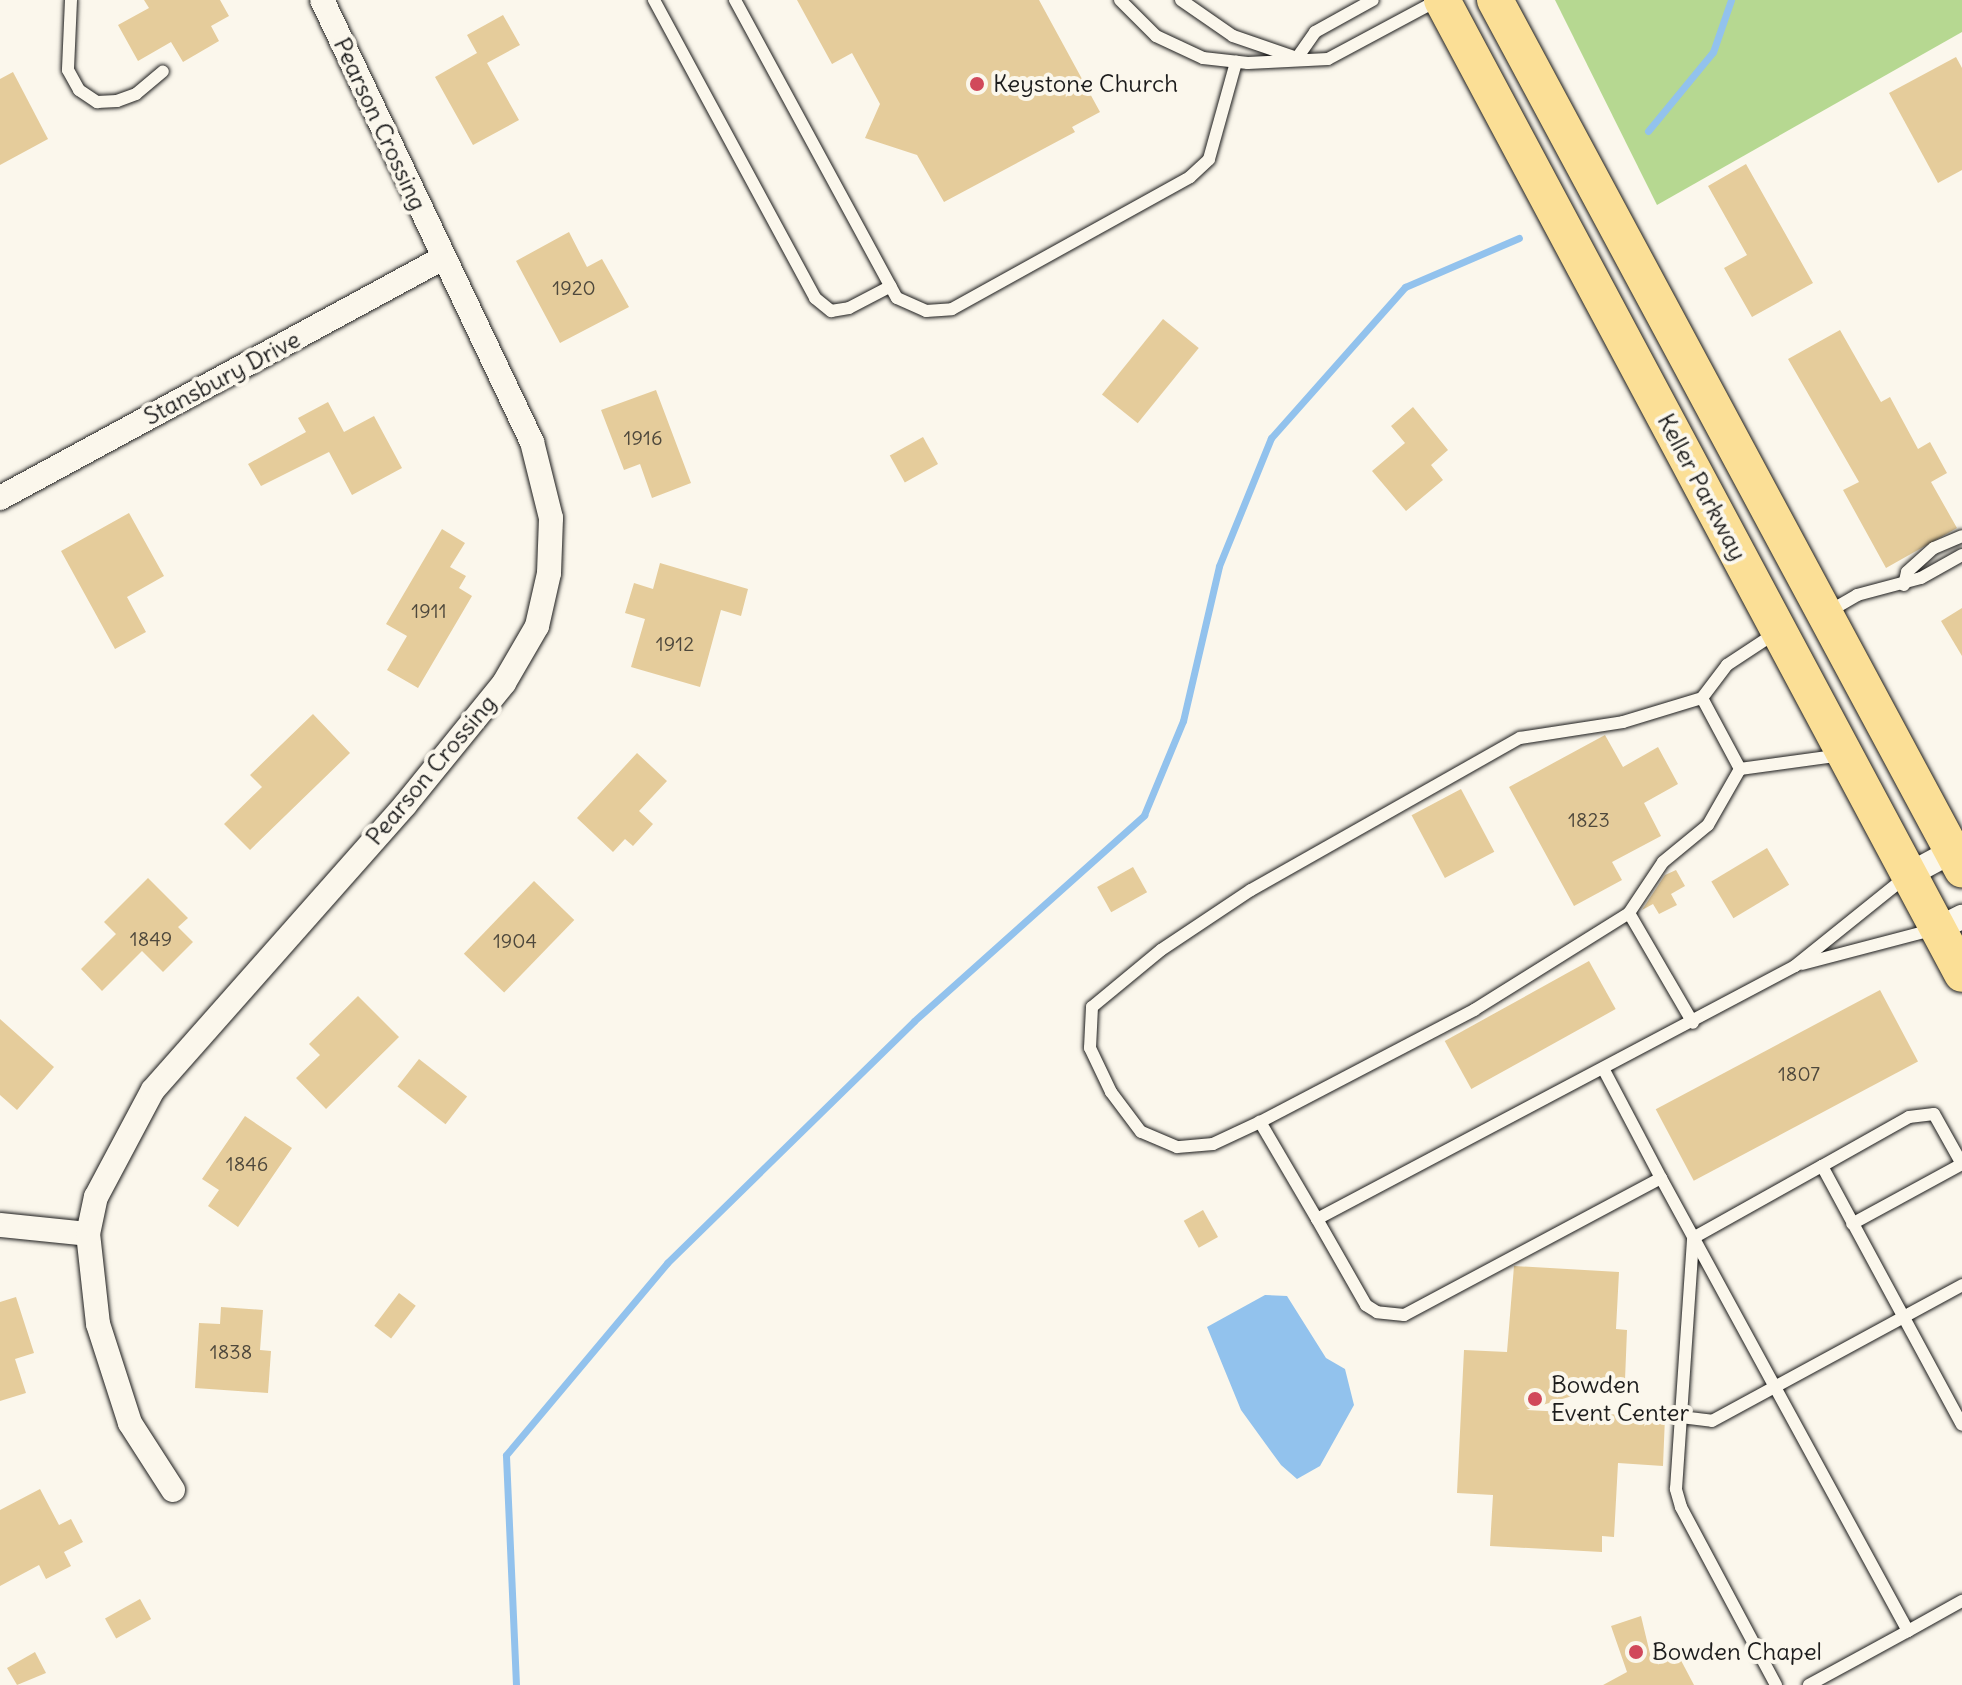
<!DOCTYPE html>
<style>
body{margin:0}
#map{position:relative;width:1962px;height:1685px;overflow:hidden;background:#fbf7ec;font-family:Delius,sans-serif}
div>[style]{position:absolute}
.green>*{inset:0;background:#b6d891}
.water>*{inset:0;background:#92c2ed}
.stream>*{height:7px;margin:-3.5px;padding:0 3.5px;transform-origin:3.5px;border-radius:3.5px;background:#92c2ed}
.building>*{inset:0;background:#e5cc9b;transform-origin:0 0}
.roads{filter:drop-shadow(0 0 2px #1c1c1c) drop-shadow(0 0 2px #1c1c1c)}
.lane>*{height:12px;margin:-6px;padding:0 6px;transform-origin:6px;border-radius:6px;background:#fbf7ec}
.street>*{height:24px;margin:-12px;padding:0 12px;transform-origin:12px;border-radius:12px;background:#fbf7ec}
.primary>*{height:36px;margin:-18px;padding:0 18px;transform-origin:18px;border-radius:18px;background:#fbdf96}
.dots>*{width:22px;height:22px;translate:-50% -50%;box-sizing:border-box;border:4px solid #fbf7ec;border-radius:50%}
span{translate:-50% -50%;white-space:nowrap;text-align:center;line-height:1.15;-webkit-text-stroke:8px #fbf7ec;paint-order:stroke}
.number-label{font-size:20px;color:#4e483c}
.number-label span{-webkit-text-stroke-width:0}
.poi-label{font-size:24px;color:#1c1c1c}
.left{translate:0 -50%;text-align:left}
.street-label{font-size:24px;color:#1c1c1c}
</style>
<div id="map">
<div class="green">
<i style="clip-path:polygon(1555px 0,1962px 0,1962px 32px,1657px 205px)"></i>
</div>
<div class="water">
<i style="clip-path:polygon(1265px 1295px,1287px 1296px,1326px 1358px,1345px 1369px,1354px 1405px,1320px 1466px,1297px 1479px,1281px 1465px,1241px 1410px,1207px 1327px)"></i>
</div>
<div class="stream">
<i style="left:1648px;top:131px;width:102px;rotate:-50.6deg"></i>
<i style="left:1713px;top:52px;width:55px;rotate:-70.9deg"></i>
<i style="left:516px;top:1685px;width:230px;rotate:-92.5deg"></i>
<i style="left:506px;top:1455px;width:251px;rotate:-50deg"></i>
<i style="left:667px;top:1263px;width:346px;rotate:-44.4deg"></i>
<i style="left:914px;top:1021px;width:309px;rotate:-41.8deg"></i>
<i style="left:1144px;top:815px;width:102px;rotate:-67.5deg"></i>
<i style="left:1183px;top:721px;width:159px;rotate:-76.9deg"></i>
<i style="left:1219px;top:566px;width:138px;rotate:-67.9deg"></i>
<i style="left:1271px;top:438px;width:202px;rotate:-48.4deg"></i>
<i style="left:1405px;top:287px;width:124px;rotate:-23.3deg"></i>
</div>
<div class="building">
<i style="clip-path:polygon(144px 0,220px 0,229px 16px,211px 26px,219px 41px,183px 62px,171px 42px,138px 61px,118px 25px,149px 8px)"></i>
<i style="clip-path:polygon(797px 0,1039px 0,1100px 112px,1072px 127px,1075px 132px,944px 202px,917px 155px,865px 138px,880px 104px,852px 53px,832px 64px)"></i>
<i style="clip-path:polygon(503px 15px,520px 45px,487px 63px,519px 120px,473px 145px,435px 77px,477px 53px,467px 35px)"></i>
<i style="clip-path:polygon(1956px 57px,1962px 68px,1962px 170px,1938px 183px,1889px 93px)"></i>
<i style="clip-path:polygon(13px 72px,48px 139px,0 165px,0 79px)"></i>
<i style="clip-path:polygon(1746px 164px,1813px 283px,1752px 317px,1724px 268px,1747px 255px,1708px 186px)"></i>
<i style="clip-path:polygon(569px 232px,587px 267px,602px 259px,629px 307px,560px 343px,516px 261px)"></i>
<i style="left:1163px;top:319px;width:46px;height:97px;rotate:39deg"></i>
<i style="clip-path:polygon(1840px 330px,1881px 402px,1890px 397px,1918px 449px,1930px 442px,1947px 473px,1931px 482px,1957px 528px,1886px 568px,1843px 490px,1859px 482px,1788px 359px)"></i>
<i style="clip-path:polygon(656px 390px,691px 483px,652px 498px,640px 464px,624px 470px,601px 410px)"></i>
<i style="clip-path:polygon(328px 402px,344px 432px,374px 416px,402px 468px,352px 495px,329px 452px,261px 486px,248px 464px,306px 432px,298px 418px)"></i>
<i style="clip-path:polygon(1413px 407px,1448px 450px,1431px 465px,1443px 480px,1406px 511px,1372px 471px,1405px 443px,1391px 426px)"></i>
<i style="left:923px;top:437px;width:31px;height:38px;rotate:61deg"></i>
<i style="clip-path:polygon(129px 513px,164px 576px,127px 597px,146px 632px,115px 649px,61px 551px)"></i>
<i style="clip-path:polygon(442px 529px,465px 543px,450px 567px,466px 576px,459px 588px,472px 596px,418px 688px,387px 670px,407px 636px,386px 624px)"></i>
<i style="clip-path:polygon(660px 563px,748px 589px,741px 616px,721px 610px,700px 687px,631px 667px,645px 619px,625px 613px,634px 583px,653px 589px)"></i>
<i style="clip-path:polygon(1962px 608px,1962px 656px,1941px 621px)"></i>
<i style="clip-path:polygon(313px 714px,350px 753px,250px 850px,224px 824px,262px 787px,250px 775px)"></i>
<i style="clip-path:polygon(1605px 735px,1623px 767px,1658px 747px,1678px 784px,1644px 803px,1661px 836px,1612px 862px,1622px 880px,1574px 906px,1509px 787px)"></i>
<i style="clip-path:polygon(637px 753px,667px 781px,639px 811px,653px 824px,633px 846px,625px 839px,613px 852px,577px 818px)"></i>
<i style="left:1461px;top:789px;width:71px;height:56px;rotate:62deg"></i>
<i style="left:1767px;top:848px;width:43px;height:65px;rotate:59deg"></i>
<i style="left:1133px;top:867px;width:29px;height:41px;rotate:61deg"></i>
<i style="clip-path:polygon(1676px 870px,1685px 886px,1671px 894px,1677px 905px,1659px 914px,1653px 904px,1642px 910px,1665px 875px)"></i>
<i style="clip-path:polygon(148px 878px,188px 918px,178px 927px,193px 942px,163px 972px,142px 951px,102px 991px,81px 969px,116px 934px,104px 922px)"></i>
<i style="left:534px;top:881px;width:56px;height:101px;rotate:44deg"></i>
<i style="left:1589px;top:961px;width:55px;height:165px;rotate:61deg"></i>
<i style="left:1880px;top:990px;width:81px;height:254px;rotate:62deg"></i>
<i style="clip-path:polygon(358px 996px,399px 1037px,326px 1109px,296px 1078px,320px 1055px,309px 1044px)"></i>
<i style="clip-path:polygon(0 1019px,54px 1067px,17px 1110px,0 1095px)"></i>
<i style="left:419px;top:1059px;width:61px;height:35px;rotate:38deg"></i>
<i style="clip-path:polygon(245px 1116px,292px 1148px,238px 1227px,208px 1206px,219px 1190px,202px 1179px)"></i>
<i style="left:1203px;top:1210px;width:31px;height:22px;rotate:61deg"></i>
<i style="clip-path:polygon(1514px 1266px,1619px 1272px,1616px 1329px,1627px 1330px,1625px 1380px,1526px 1410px,1665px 1417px,1663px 1466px,1618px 1463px,1614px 1537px,1602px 1536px,1602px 1552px,1490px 1546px,1493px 1495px,1457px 1493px,1464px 1350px,1507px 1352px)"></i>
<i style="left:399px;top:1293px;width:21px;height:41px;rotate:37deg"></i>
<i style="clip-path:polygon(16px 1297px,34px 1353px,15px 1359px,26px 1393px,0 1401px,0 1302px)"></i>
<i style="clip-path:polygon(221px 1307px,263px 1310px,260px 1350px,271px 1351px,268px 1393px,195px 1388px,199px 1323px,220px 1324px)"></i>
<i style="clip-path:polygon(40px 1489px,59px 1525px,71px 1519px,83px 1542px,64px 1552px,71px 1566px,46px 1579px,39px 1565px,0 1586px,0 1510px)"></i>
<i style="left:140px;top:1599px;width:23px;height:40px;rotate:61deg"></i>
<i style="clip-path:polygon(1641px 1616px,1652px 1662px,1675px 1649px,1694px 1685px,1603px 1685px,1627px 1672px,1611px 1626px)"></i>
<i style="clip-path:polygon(35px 1652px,46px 1673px,17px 1685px,7px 1668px)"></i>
</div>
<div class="roads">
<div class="lane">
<i style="left:71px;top:0;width:70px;rotate:92.5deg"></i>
<i style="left:68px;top:70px;width:23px;rotate:61deg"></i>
<i style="left:79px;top:90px;width:22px;rotate:34deg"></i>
<i style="left:97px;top:102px;width:20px;rotate:-3deg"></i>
<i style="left:117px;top:101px;width:20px;rotate:-20deg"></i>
<i style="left:136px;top:94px;width:35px;rotate:-40deg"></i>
<i style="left:654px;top:0;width:339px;rotate:61.6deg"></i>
<i style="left:815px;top:298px;width:21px;rotate:39deg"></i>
<i style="left:831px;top:311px;width:18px;rotate:-9deg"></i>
<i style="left:849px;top:308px;width:47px;rotate:-27.6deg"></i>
<i style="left:735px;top:0;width:339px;rotate:61.5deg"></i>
<i style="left:897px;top:298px;width:32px;rotate:24deg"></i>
<i style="left:926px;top:311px;width:26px;rotate:-4deg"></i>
<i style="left:952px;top:309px;width:272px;rotate:-29deg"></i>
<i style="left:1190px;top:177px;width:26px;rotate:-43deg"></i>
<i style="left:1209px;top:159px;width:101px;rotate:-74.4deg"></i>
<i style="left:1120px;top:0;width:51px;rotate:45deg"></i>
<i style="left:1156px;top:36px;width:52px;rotate:25.1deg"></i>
<i style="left:1203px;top:58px;width:45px;rotate:6.3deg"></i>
<i style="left:1248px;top:63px;width:80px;rotate:-2.9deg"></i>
<i style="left:1328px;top:59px;width:125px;rotate:-28.2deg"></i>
<i style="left:1181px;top:0;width:63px;rotate:34.7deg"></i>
<i style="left:1233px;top:36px;width:65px;rotate:19deg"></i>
<i style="left:1297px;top:58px;width:32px;rotate:-55deg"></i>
<i style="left:1315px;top:32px;width:66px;rotate:-28.9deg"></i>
<i style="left:1904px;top:585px;width:13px;rotate:-77deg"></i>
<i style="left:1907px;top:572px;width:36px;rotate:-42deg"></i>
<i style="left:1934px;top:548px;width:30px;rotate:-23deg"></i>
<i style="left:1828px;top:612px;width:34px;rotate:-30deg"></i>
<i style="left:1857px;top:595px;width:66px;rotate:-14.9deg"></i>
<i style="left:1921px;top:578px;width:47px;rotate:-29.3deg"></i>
<i style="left:1777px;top:632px;width:60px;rotate:146.6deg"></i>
<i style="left:1727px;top:665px;width:41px;rotate:127.1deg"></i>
<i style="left:1702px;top:698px;width:81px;rotate:61.8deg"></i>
<i style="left:1740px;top:769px;width:103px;rotate:-7.8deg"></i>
<i style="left:1629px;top:913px;width:61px;rotate:-56.3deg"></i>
<i style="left:1663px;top:862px;width:58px;rotate:-39.4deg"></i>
<i style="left:1708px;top:825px;width:64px;rotate:-60.3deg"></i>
<i style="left:1802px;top:964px;width:138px;rotate:-14.7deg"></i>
<i style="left:1604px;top:1070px;width:122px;rotate:62.2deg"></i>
<i style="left:1661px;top:1178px;width:291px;rotate:151.9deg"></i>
<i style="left:1404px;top:1315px;width:27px;rotate:-174deg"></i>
<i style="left:1377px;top:1312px;width:13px;rotate:-148deg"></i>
<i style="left:1366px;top:1305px;width:99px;rotate:-119.7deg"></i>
<i style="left:1317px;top:1219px;width:541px;rotate:-27.89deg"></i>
<i style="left:1795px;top:966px;width:144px;rotate:-38.8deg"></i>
<i style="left:1260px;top:1122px;width:52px;rotate:154.9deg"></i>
<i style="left:1213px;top:1144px;width:36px;rotate:175deg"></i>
<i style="left:1177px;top:1147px;width:39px;rotate:-157deg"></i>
<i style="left:1141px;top:1132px;width:50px;rotate:-126.9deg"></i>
<i style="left:1111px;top:1092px;width:49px;rotate:-115.5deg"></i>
<i style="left:1090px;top:1048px;width:41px;rotate:-87.2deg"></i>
<i style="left:1092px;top:1007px;width:89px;rotate:-39.6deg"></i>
<i style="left:1161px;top:950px;width:108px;rotate:-33.7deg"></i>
<i style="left:1251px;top:890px;width:309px;rotate:-29.5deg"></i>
<i style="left:1520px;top:738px;width:104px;rotate:-8.8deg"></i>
<i style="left:1623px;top:722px;width:83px;rotate:-16.9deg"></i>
<i style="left:1822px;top:1166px;width:100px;rotate:-29.4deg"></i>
<i style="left:1909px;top:1117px;width:25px;rotate:-7deg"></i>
<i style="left:1934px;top:1114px;width:57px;rotate:60.8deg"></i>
<i style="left:1962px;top:1164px;width:125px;rotate:151.4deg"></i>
<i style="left:1661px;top:1178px;width:516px;rotate:61.4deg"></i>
<i style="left:1908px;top:1631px;width:113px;rotate:151.4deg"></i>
<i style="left:1317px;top:1219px;width:113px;rotate:-120.4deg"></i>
<i style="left:1260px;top:1122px;width:242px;rotate:-27.6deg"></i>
<i style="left:1474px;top:1010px;width:183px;rotate:-32deg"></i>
<i style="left:1629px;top:913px;width:127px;rotate:59.8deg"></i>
<i style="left:1681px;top:1417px;width:31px;rotate:7deg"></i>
<i style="left:1712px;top:1421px;width:285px;rotate:-28.5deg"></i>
<i style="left:1908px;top:1631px;width:62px;rotate:-29.1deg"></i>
<i style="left:1776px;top:1685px;width:202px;rotate:-118.1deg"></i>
<i style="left:1681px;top:1507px;width:19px;rotate:-106deg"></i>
<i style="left:1676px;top:1489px;width:252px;rotate:-86.1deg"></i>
<i style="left:1693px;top:1238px;width:148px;rotate:-29.2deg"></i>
<i style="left:1822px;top:1166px;width:294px;rotate:61.6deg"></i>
</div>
<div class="street">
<i style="left:0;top:498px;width:504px;rotate:-28.45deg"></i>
<i style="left:1910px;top:874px;width:59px;rotate:-28.3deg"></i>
<i style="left:1938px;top:929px;width:27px;rotate:-27deg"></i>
<i style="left:0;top:1225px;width:88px;rotate:5.8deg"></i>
<i style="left:173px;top:1490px;width:80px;rotate:-122.7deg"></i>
<i style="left:130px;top:1423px;width:104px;rotate:-107.9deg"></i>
<i style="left:98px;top:1324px;width:91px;rotate:-96.3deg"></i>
<i style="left:88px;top:1234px;width:38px;rotate:-78deg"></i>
<i style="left:96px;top:1197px;width:121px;rotate:-62deg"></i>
<i style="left:153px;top:1090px;width:380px;rotate:-48.5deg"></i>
<i style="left:405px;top:805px;width:157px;rotate:-50.9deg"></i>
<i style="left:504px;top:683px;width:66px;rotate:-59.9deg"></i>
<i style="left:537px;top:626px;width:54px;rotate:-77.2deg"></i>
<i style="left:549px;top:573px;width:55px;rotate:-87.9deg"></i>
<i style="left:551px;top:518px;width:78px;rotate:-104deg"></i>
<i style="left:532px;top:442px;width:489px;rotate:-115.4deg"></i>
</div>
<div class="primary">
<i style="left:1442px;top:0;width:1104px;rotate:61.9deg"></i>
<i style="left:1495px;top:0;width:987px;rotate:61.75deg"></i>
</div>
</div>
<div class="dots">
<i style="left:977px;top:84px;background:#d1495b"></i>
<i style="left:1535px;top:1399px;background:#d1495b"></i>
<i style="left:1636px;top:1652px;background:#d1495b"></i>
</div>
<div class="number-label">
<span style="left:574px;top:287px">1920</span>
<span style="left:643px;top:437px">1916</span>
<span style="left:429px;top:610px">1911</span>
<span style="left:675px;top:643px">1912</span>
<span style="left:1589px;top:819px">1823</span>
<span style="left:151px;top:938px">1849</span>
<span style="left:515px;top:940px">1904</span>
<span style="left:1799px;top:1073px">1807</span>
<span style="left:247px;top:1163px">1846</span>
<span style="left:231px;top:1351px">1838</span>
</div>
<div class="poi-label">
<span class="left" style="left:993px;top:84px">Keystone Church</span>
<span class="left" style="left:1551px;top:1399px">Bowden<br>Event Center</span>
<span class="left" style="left:1652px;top:1652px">Bowden Chapel</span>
</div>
<div class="street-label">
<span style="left:380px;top:124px;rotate:65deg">Pearson Crossing</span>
<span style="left:222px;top:378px;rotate:-28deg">Stansbury Drive</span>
<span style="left:1702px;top:487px;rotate:62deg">Keller Parkway</span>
<span style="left:431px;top:770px;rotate:-50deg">Pearson Crossing</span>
</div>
</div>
